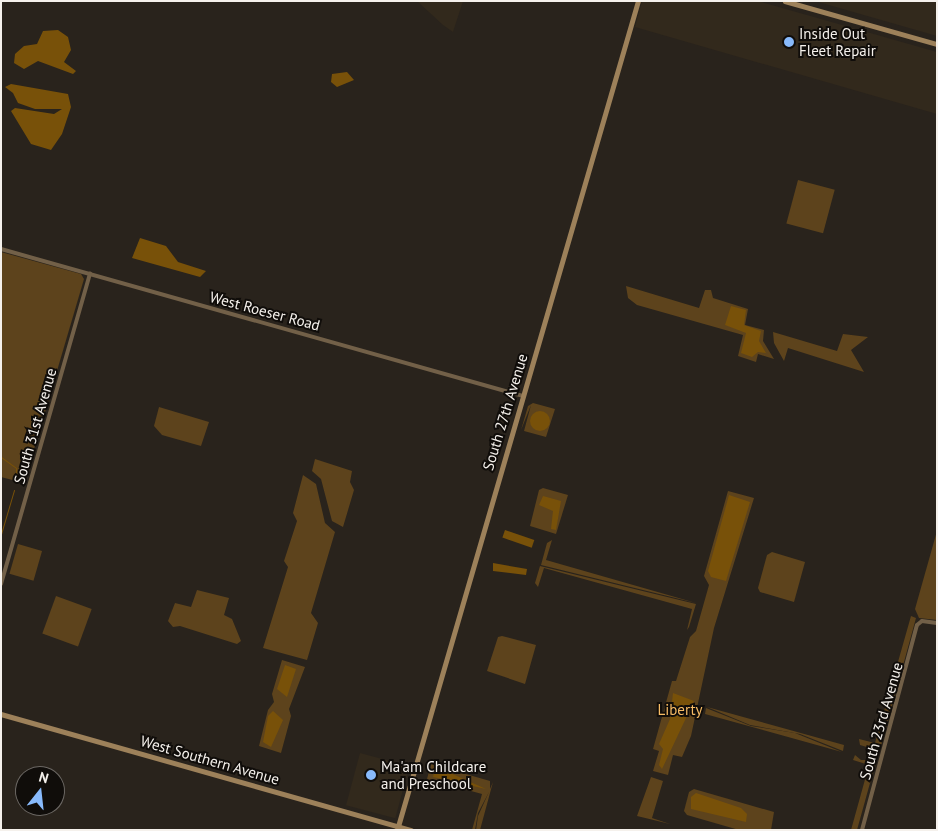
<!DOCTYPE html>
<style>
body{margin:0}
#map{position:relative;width:938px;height:831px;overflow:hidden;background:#29231c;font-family:"PT Sans",sans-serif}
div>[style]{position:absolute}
.built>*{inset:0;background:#32291c;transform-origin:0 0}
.green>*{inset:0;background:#5d431c;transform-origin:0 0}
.water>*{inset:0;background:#785109;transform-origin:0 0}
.round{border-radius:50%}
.stream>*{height:1px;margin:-0.5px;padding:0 0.5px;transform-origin:0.5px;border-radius:0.5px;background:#785109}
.tertiary>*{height:4px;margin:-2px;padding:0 2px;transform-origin:2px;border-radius:2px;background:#726048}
.secondary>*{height:4.5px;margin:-2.25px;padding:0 2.25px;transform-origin:2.25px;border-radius:2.25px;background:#9d815a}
.dots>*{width:14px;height:14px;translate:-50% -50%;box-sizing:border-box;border:2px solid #100d0a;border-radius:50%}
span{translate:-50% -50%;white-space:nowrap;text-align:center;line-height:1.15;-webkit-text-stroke:4px #100d0a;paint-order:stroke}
.poi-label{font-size:15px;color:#f5f1ec}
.left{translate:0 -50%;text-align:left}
.street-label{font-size:15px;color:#f5f1ec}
.park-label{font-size:15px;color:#f7bc65}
.frame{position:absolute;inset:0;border:2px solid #f5f1ec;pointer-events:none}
.north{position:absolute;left:15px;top:766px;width:50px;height:50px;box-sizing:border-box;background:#100d0a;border:1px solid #6c6864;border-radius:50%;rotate:16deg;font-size:14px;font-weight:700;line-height:20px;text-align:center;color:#f5f1ec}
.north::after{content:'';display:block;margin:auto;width:18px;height:22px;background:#88bafc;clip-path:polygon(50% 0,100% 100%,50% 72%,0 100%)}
</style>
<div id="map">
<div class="built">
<i style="clip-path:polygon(417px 1px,463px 1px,453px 32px,443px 25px)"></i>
<i style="clip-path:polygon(642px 1px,758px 1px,937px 52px,937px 114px,635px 27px)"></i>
<i style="clip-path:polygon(815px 1px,937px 1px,937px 36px)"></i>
<i style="left:360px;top:753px;width:51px;height:54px;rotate:15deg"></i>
</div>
<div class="green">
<i style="left:798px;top:180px;width:38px;height:45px;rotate:15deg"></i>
<i style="clip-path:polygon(1px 252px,81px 274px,84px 279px,24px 483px,1px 477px)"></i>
<i style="clip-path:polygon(626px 286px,699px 308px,705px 290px,711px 290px,713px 298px,748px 309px,745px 325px,764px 330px,763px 341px,774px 359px,758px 354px,756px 362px,738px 356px,743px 335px,637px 305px,628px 298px)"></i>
<i style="clip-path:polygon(773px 332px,837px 351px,843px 334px,868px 337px,851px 350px,864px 372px,788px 348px,784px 361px,774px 343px)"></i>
<i style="clip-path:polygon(533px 403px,555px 409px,546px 437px,524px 431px,531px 405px,521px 430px,528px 406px)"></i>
<i style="clip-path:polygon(159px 407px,209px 422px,201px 446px,162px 435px,154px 426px)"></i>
<i style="clip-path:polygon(315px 459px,352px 471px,350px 482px,354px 490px,343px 527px,332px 521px,321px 479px,312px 471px)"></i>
<i style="clip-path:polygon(303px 475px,316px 484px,325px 523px,335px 532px,311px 613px,318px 623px,307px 660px,263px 648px,288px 567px,284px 561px,297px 521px,293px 513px)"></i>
<i style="clip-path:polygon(543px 488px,568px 495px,556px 534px,530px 526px,539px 490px)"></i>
<i style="clip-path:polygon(728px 491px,754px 498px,714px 628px,691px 736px,682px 757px,673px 755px,668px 775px,653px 771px,659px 751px,653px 749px,672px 681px,676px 681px,690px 637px,696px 631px,709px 585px,704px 576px)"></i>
<i style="clip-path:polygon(937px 531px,937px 620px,919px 618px,915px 609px)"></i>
<i style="clip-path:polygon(552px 540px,546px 560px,696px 603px,541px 565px,547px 543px)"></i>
<i style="left:18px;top:544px;width:25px;height:31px;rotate:16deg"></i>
<i style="clip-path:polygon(772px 552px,805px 562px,794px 602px,760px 592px,758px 588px,767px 555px)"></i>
<i style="clip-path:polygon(540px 566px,696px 604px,689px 627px,687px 630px,692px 609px,544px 568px,538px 587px,535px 583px)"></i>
<i style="clip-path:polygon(197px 590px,229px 598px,224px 615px,232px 619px,241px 641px,237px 644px,180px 626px,173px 627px,168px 621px,175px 603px,191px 607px)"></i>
<i style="left:56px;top:596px;width:38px;height:40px;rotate:20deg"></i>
<i style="clip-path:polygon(911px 616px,916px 618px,881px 746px,877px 750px,860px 745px,859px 739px,875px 743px)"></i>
<i style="clip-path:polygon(502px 636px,536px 645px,525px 684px,487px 671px,498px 637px)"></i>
<i style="clip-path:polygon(282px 660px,305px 667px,289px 709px,291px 716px,281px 753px,259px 746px,268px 710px,274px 702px,272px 694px)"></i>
<i style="clip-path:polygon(707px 707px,844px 745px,843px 751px,800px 734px,750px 725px)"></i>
<i style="clip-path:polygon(706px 708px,751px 726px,795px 733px,842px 752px,705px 714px)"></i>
<i style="clip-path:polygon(855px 755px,861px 760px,874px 760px,875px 765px,857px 830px,851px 830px,869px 765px,853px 760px)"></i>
<i style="clip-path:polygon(431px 764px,490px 781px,490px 789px,493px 782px,480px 830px,476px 830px,478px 816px,489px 792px,478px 813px,475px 830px,472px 830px,482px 794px,427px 779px)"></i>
<i style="clip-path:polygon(651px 777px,663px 781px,652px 818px,670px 824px,637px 816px)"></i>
<i style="clip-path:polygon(694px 789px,774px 812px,771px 830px,739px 830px,687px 815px,684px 811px,689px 792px)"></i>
</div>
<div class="water">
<i style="clip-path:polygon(58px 30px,68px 37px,71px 50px,64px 62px,76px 71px,73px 74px,38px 61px,24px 69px,14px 63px,15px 54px,24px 46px,37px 44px,43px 31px)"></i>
<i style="clip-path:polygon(347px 72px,354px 80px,337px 87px,331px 82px,332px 74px)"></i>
<i style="clip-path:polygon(11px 84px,68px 94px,71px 107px,62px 134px,51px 150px,31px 144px,11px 111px,15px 108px,54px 114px,62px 109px,35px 109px,18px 103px,13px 93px,5px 87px)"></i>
<i style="clip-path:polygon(140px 238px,166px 246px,178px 262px,206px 271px,200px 277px,132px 258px)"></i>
<i style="clip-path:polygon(731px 306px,746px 310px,744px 325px,761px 331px,759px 341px,766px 353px,758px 352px,752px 357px,741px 353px,746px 333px,725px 325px)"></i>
<i class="round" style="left:530px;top:411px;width:20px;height:20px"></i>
<i style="clip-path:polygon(729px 495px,750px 502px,726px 581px,711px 577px,708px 571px)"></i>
<i style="clip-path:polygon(543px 496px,561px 501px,556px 530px,551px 529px,553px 511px,539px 505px)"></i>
<i style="left:505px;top:530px;width:31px;height:8px;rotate:19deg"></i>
<i style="clip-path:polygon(493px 563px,527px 569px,526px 575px,493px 571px)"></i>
<i style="clip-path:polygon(285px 665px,296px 669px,287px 697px,277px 689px)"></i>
<i style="clip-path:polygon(673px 693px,694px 701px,662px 769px,659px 765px,663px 749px,659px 744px,670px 719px)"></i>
<i style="clip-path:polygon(273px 711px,283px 720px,271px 747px,263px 742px,268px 716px)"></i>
<i style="clip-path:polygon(435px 769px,448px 772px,486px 789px,433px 777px)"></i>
<i style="clip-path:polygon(696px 793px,741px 808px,747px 814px,746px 822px,691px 809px,691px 797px)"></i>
</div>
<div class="stream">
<i style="left:1px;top:457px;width:19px;rotate:36deg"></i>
<i style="left:16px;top:468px;width:11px;rotate:90deg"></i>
<i style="left:1px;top:534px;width:46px;rotate:-73.5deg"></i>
</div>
<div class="tertiary">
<i style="left:1px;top:249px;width:542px;rotate:15.73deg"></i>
<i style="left:1px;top:584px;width:323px;rotate:-74deg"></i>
<i style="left:862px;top:830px;width:212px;rotate:-75deg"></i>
<i style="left:917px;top:625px;width:6px;rotate:-39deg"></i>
<i style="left:922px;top:621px;width:15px;rotate:8deg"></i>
</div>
<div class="secondary">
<i style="left:785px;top:1px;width:158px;rotate:15.8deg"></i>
<i style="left:1px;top:714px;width:426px;rotate:15.8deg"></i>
<i style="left:397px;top:830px;width:863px;rotate:-73.79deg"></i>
</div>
<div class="dots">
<i style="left:789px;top:42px;background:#88bafc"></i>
<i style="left:371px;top:775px;background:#88bafc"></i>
</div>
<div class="poi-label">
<span class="left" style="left:799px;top:42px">Inside Out<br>Fleet Repair</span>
<span class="left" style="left:381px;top:775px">Ma'am Childcare<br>and Preschool</span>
</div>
<div class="street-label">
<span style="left:265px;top:311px;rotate:15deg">West Roeser Road</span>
<span style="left:505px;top:412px;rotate:-73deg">South 27th Avenue</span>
<span style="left:35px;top:426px;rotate:-74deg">South 31st Avenue</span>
<span style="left:881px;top:721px;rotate:-74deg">South 23rd Avenue</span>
<span style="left:210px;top:760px;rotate:16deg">West Southern Avenue</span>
</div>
<div class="park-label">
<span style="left:680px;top:710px">Liberty</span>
</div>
<div class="frame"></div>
<div class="north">N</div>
</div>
